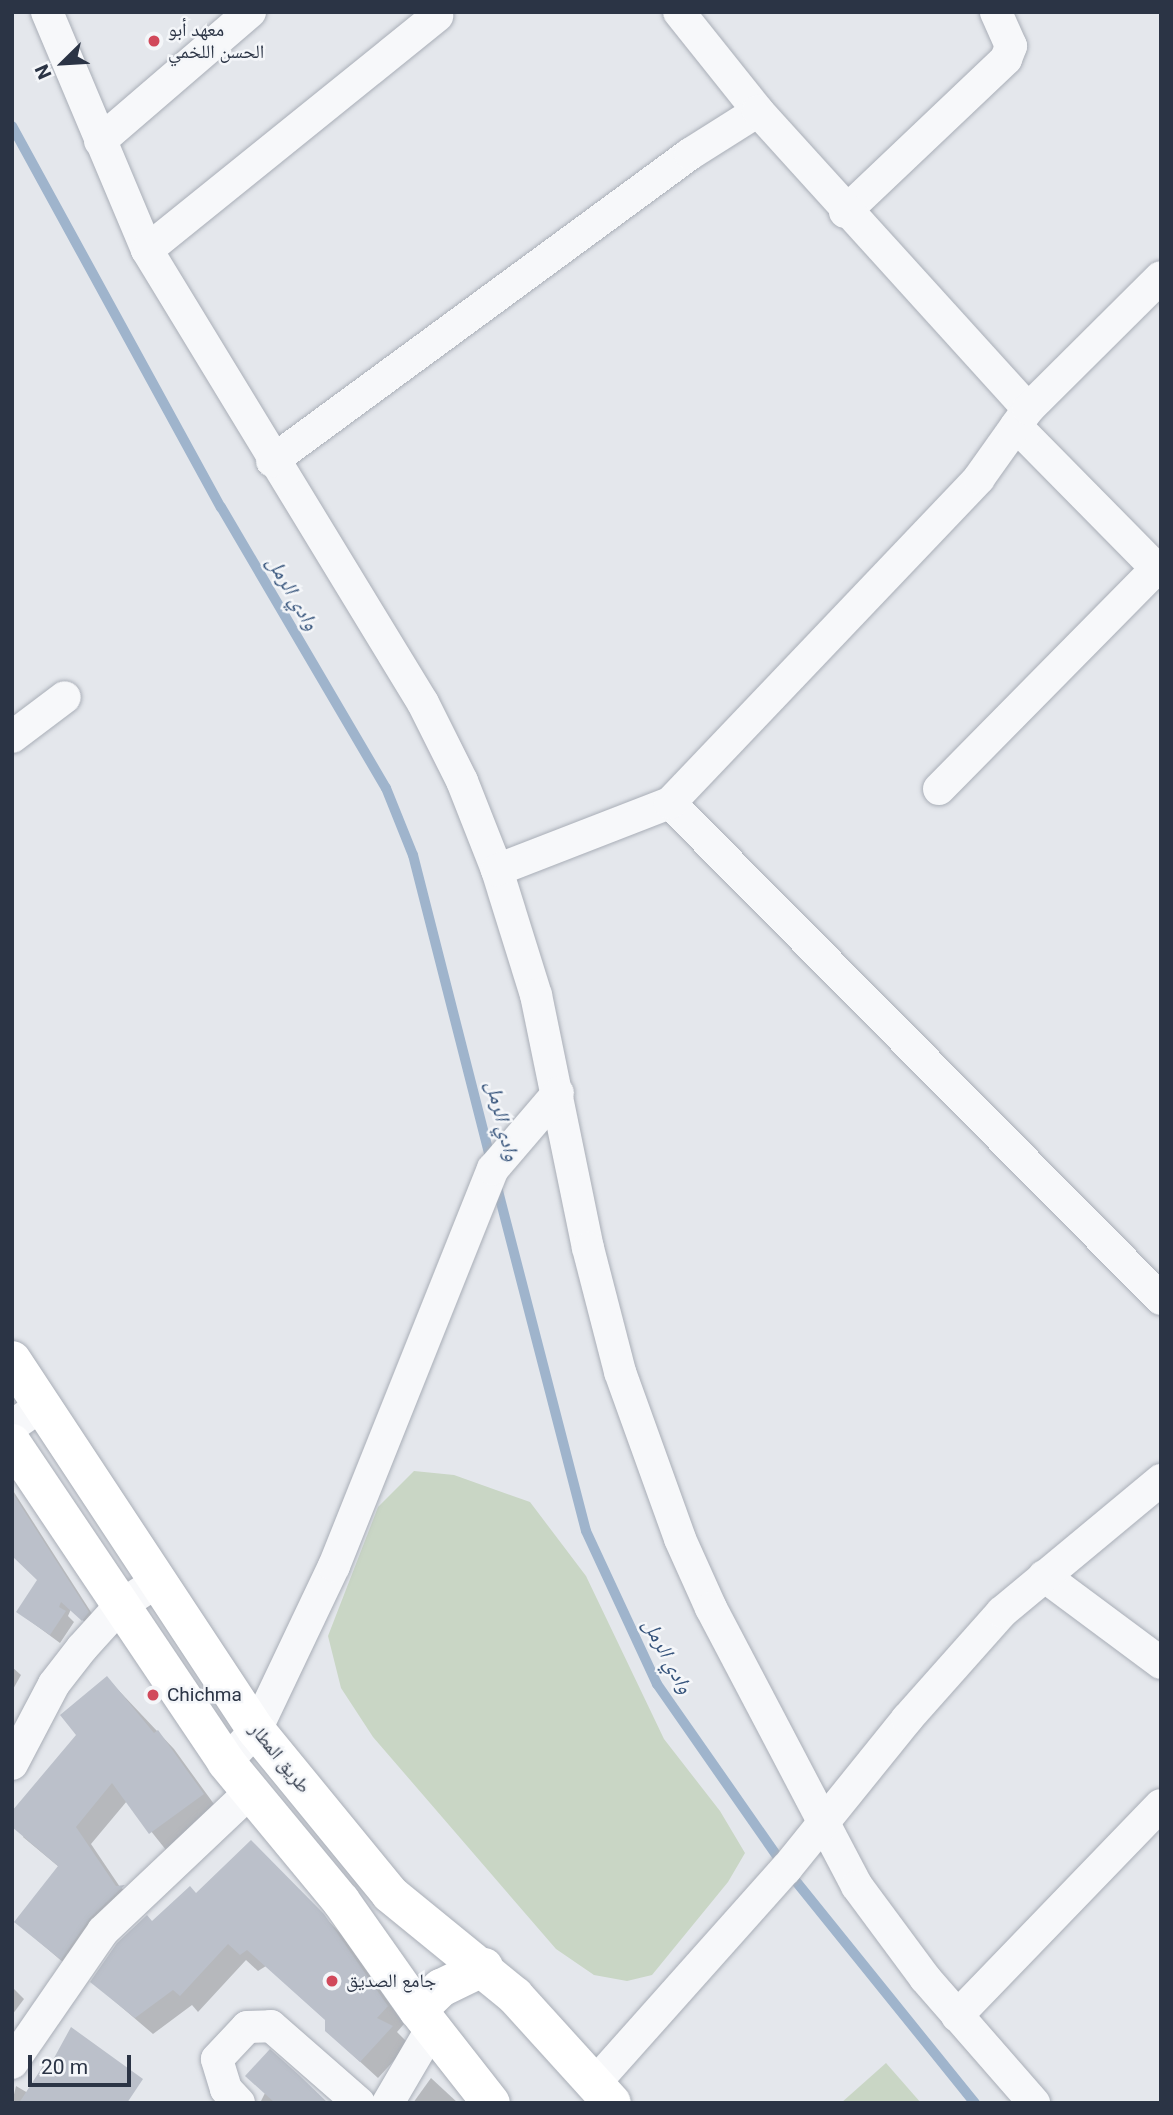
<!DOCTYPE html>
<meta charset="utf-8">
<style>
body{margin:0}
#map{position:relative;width:1173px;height:2115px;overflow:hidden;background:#e4e7ec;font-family:Roboto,"Noto Naskh Arabic",sans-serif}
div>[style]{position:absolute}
.green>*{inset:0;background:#c9d6c5}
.shadow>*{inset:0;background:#0003}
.stream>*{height:10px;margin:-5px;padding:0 5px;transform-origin:5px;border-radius:5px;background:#9fb4cc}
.building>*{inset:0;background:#bbc0ca}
.roads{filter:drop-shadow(0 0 2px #a9aeb7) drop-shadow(0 0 2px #a9aeb7)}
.street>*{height:32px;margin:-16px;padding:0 16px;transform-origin:16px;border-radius:16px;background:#f7f8fa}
.primary>*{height:38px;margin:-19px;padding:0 19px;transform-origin:19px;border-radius:19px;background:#fff}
.dots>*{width:19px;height:19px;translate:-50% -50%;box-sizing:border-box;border:4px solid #f4f6f9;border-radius:50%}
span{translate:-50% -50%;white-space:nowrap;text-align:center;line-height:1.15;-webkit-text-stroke:5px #f4f6f9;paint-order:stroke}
.poi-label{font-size:19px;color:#2b3445}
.left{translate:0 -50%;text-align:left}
.street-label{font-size:19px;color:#2b3445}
.water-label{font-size:21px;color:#34527a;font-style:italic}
.frame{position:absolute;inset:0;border:14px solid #2b3445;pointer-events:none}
.north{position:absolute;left:28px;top:28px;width:70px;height:70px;-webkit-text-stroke:5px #f4f6f9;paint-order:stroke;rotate:246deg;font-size:19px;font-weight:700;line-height:28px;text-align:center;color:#2b3445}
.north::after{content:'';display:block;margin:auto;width:24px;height:32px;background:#2b3445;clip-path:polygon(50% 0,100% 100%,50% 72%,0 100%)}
.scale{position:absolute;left:28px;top:2055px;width:103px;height:32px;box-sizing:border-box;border:4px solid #2b3445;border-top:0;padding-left:9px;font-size:21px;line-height:24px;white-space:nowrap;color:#2b3445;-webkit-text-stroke:5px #f4f6f9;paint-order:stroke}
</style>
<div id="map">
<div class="green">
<i style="clip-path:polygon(414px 1471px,454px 1475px,530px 1502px,586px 1576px,664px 1739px,720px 1811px,745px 1853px,728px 1882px,652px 1975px,627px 1981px,594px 1975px,556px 1949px,373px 1737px,341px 1688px,328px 1636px,378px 1507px)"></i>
<i style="clip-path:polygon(886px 2063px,921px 2103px,841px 2103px)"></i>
</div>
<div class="shadow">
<i style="clip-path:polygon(12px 1489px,98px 1623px,92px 1629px,71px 1609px,68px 1616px,74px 1622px,60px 1643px,18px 1612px,39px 1580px,12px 1555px)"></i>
<i style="clip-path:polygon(12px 1667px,21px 1675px,12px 1691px)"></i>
<i style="clip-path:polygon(107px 1678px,174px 1749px,219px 1811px,166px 1850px,127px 1801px,91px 1844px,120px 1887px,140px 1902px,78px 1975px,16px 1922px,59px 1867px,23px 1837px)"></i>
<i style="clip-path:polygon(251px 1842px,341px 1934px,404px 2024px,397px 2032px,409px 2044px,378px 2078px,345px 2048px,327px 2021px,266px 1966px,258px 1971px,246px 1960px,198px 2012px,192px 2005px,153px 2034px,92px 1982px,153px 1923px,197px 1895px)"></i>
<i style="clip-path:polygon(12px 1987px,24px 1999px,12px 2015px)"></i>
<i style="clip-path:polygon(431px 2078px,458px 2103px,413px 2103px)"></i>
<i style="clip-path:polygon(16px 2086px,28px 2093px,125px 2103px,12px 2103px)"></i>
<i style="clip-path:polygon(265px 2093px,326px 2103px,260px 2103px)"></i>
</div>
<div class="stream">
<i style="left:12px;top:126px;width:435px;rotate:61.3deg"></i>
<i style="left:221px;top:507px;width:326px;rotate:59.6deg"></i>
<i style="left:386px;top:788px;width:72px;rotate:68.1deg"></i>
<i style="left:413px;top:855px;width:319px;rotate:75.7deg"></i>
<i style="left:496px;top:1183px;width:359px;rotate:75.5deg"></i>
<i style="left:586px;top:1531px;width:169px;rotate:65.1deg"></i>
<i style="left:657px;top:1684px;width:226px;rotate:55.1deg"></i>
<i style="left:786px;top:1869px;width:301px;rotate:51.1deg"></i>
</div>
<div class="building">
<i style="clip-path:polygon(12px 1492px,89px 1612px,82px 1621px,61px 1602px,59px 1607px,66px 1611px,50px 1635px,16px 1612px,37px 1580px,12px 1556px)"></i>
<i style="clip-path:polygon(107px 1676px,154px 1733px,158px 1730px,204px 1794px,149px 1834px,112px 1783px,76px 1827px,116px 1886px,125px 1885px,90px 1918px,61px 1960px,14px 1922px,58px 1866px,12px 1827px,12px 1811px,76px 1735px,60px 1715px)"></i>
<i style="clip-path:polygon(251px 1840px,324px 1914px,388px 2006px,377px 2018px,393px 2026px,360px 2062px,325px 2031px,325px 2020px,247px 1950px,240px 1955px,228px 1944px,180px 1996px,173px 1990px,135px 2018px,90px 1982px,117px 1943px,147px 1915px,152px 1921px,190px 1886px,196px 1893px)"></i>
<i style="clip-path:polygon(71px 2027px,143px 2079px,127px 2103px,19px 2103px,43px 2066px,48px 2069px)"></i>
<i style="clip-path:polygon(270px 2049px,299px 2075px,328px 2103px,275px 2103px,245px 2076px)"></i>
</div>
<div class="roads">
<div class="street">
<i style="left:47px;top:12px;width:258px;rotate:67.2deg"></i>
<i style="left:147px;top:250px;width:530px;rotate:58.65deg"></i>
<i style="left:423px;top:703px;width:87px;rotate:63.4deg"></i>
<i style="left:462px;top:781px;width:96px;rotate:68.5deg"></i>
<i style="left:497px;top:870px;width:131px;rotate:72.7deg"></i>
<i style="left:536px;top:995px;width:258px;rotate:78.4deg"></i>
<i style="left:588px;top:1248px;width:128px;rotate:75.5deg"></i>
<i style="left:620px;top:1372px;width:177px;rotate:70.2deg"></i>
<i style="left:680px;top:1539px;width:76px;rotate:65.8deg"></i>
<i style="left:711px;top:1608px;width:314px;rotate:62.3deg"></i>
<i style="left:857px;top:1886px;width:114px;rotate:53.5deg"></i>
<i style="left:925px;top:1978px;width:166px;rotate:48.9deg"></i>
<i style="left:679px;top:12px;width:127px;rotate:51.4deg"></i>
<i style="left:100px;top:141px;width:198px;rotate:-40.7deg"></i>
<i style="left:845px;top:212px;width:222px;rotate:-43.5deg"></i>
<i style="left:1006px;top:59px;width:14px;rotate:-69deg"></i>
<i style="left:1011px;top:46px;width:37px;rotate:-114deg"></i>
<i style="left:147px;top:250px;width:373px;rotate:-38.9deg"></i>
<i style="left:1016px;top:426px;width:206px;rotate:45.4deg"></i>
<i style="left:272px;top:461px;width:519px;rotate:-36.3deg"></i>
<i style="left:690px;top:154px;width:80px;rotate:-32.3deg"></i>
<i style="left:758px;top:111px;width:402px;rotate:47.8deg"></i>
<i style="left:12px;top:737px;width:66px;rotate:-37deg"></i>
<i style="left:939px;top:789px;width:309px;rotate:-45.4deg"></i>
<i style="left:670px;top:803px;width:698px;rotate:45.29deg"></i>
<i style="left:497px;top:870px;width:186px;rotate:-21.2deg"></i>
<i style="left:670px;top:803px;width:448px;rotate:-46.4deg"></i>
<i style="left:979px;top:478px;width:85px;rotate:-54.6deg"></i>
<i style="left:1028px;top:409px;width:187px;rotate:-44.8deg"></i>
<i style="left:12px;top:1426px;width:37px;rotate:-35deg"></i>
<i style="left:1044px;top:1576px;width:146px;rotate:36.6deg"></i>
<i style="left:226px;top:1762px;width:44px;rotate:-46.8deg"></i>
<i style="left:256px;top:1730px;width:182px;rotate:-64.6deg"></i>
<i style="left:334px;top:1566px;width:428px;rotate:-68.2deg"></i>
<i style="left:493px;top:1169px;width:100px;rotate:-49.5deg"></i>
<i style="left:12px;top:1764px;width:90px;rotate:-62.3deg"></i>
<i style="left:54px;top:1684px;width:46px;rotate:-52.1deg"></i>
<i style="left:82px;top:1648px;width:57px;rotate:-47.9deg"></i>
<i style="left:120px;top:1606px;width:45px;rotate:-33.3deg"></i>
<i style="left:957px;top:2016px;width:293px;rotate:-46deg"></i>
<i style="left:12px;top:2063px;width:160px;rotate:-55.4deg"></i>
<i style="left:103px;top:1931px;width:204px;rotate:-43.4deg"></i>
<i style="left:595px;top:2083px;width:287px;rotate:-48.3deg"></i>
<i style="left:786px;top:1869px;width:193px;rotate:-51.1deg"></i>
<i style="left:907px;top:1719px;width:143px;rotate:-48.4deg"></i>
<i style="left:1002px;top:1612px;width:207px;rotate:-39.7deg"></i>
<i style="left:239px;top:2103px;width:19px;rotate:-133deg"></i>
<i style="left:226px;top:2089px;width:31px;rotate:-107deg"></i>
<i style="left:217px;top:2059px;width:44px;rotate:-46.8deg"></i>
<i style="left:247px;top:2027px;width:24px;rotate:-2deg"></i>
<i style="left:271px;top:2026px;width:117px;rotate:41.2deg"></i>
<i style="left:388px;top:2103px;width:87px;rotate:-59.6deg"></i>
</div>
<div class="primary">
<i style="left:12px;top:1360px;width:443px;rotate:56.6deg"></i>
<i style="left:256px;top:1730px;width:212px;rotate:50.7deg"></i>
<i style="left:390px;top:1894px;width:161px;rotate:39.2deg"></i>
<i style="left:515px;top:1996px;width:144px;rotate:47.8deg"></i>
<i style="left:12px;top:1443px;width:384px;rotate:56.1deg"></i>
<i style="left:226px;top:1762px;width:180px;rotate:50.4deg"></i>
<i style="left:341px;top:1901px;width:133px;rotate:54.8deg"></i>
<i style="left:418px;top:2010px;width:118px;rotate:51.9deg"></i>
<i style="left:418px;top:2010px;width:32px;rotate:-44deg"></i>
<i style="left:441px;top:1988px;width:48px;rotate:-26deg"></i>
</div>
</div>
<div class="dots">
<i style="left:154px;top:41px;background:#d1495b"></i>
<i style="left:153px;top:1695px;background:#d1495b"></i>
<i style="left:332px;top:1981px;background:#d1495b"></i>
</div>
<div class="poi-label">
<span class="left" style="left:168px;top:41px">معهد أبو<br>الحسن اللخمي</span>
<span class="left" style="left:167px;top:1695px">Chichma</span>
<span class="left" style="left:346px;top:1981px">جامع الصديق</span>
</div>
<div class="street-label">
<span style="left:280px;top:1758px;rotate:51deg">طريق المطار</span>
</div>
<div class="water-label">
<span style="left:293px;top:593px;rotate:60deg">وادي الرمل</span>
<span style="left:503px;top:1121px;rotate:76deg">وادي الرمل</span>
<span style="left:668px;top:1656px;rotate:62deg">وادي الرمل</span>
</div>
<div class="frame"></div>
<div class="north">N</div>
<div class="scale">20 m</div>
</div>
